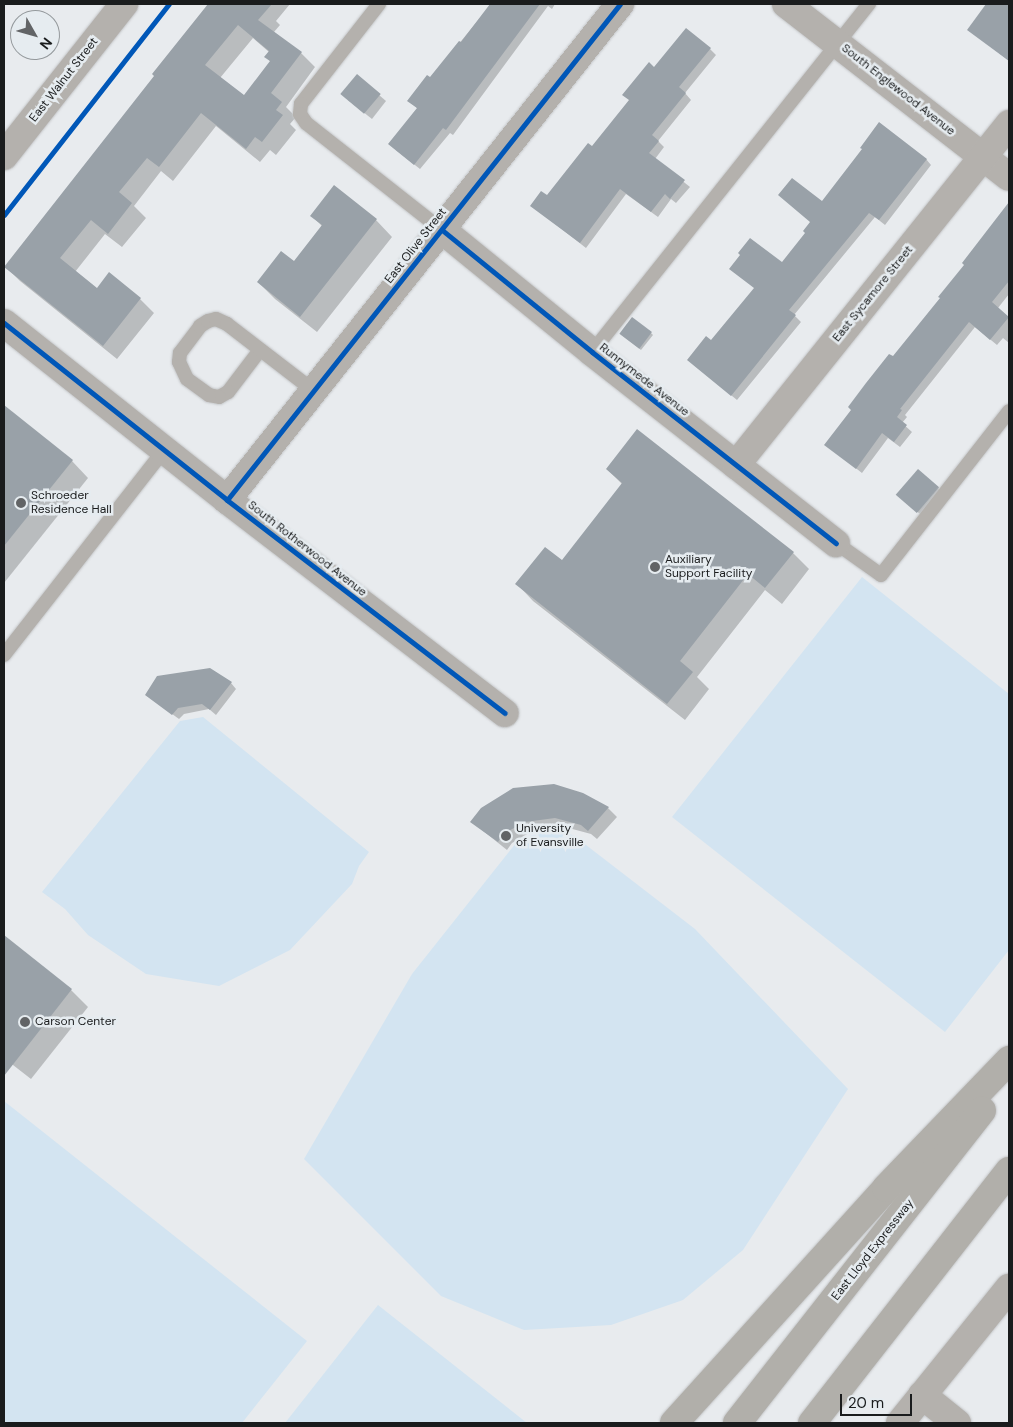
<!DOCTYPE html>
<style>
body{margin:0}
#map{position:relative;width:1013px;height:1427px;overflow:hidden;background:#e8ebee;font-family:"DM Sans",sans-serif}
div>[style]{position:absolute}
.green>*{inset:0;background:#d3e4f1}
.shadow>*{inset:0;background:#0003}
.building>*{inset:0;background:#99a1a8;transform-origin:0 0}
.roads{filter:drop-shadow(0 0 1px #c4c6c8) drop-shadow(0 0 1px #c4c6c8)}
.service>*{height:14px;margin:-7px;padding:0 7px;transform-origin:7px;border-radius:7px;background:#b4b1ad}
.minor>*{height:28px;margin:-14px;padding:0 14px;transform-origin:14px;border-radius:14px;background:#b4b1ad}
.tertiary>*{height:28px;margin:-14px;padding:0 14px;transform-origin:14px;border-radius:14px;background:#b4b1ad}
.motorway>*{height:28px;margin:-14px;padding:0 14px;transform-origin:14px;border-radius:14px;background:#b1afaa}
.cycleway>*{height:5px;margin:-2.5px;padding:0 2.5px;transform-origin:2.5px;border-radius:2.5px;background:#0057b8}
.dots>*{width:14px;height:14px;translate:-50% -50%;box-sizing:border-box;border:2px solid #e6ecf0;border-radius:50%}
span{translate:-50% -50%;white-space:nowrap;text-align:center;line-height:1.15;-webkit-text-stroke:5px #e6ecf0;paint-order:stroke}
.street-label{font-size:12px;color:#1a1c1d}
.poi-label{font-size:12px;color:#1a1c1d}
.left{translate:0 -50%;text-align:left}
.frame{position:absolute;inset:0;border:5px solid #1a1c1d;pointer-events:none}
.north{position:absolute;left:10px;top:10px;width:50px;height:50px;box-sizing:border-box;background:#e6ecf0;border:1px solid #94999c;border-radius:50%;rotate:128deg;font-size:14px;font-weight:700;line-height:20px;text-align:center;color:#1a1c1d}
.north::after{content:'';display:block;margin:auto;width:18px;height:22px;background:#626466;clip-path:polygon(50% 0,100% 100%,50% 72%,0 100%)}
.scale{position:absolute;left:840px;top:1394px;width:72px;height:22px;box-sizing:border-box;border:2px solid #1a1c1d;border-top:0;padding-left:6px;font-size:15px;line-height:18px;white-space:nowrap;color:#1a1c1d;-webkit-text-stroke:4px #e6ecf0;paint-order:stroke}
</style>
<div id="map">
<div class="green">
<i style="clip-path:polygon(862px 577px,1009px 694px,1009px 950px,945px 1032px,672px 817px)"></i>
<i style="clip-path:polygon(203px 717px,369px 852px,359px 866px,352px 884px,290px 950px,219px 986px,146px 974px,88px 935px,65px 909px,42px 892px,180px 721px)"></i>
<i style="clip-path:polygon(550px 831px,573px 835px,695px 929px,848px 1089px,743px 1250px,683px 1300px,611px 1325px,524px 1330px,441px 1296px,304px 1159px,412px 974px,520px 838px)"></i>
<i style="clip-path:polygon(4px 1101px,307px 1341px,242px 1423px,4px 1423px)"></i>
<i style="clip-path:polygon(378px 1305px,527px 1423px,285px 1423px)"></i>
</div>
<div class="shadow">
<i style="clip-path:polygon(evenodd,209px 4px,290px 4px,276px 21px,280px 25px,274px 32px,301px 53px,315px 67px,286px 107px,296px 117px,290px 124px,296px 130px,276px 155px,270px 150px,260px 162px,216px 126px,173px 181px,161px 171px,134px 206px,146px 218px,122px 247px,105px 234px,75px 272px,97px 290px,140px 299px,154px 313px,117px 359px,20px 281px,6px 267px,155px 76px,153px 74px,209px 4px,253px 38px,269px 52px,266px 57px,271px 62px,244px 97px,220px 78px,253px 38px)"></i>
<i style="clip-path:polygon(504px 4px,555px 4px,552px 9px,548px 6px,453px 135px,450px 133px,420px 169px,396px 150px,418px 109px,409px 101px,430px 79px,489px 7px,497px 14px)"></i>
<i style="clip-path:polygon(988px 4px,1009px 4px,1009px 61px,969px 29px)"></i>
<i style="clip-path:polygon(710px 49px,716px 55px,685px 93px,691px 100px,658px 141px,664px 147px,655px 159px,690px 187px,676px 203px,671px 199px,658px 217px,626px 194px,586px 248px,532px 206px,547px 197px,592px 148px,655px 69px)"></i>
<i style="clip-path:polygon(357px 76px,386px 101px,372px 119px,348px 100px)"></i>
<i style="clip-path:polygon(926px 159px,931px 165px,885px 225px,875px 217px,794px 315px,801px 322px,737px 400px,694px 365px,755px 288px,731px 269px,783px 264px,807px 233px,822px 203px)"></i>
<i style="clip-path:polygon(1004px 211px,1009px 216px,1009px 294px,998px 308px,1009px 318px,1009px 343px,1003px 338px,997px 345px,975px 327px,905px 415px,907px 417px,902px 423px,912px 432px,900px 447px,888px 438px,862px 473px,826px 445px,966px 266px)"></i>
<i style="clip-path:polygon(312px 216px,376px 220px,392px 237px,317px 332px,275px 299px,258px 282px,294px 262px,322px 226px)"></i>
<i style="clip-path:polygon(651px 333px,653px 335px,641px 350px,623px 336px)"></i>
<i style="clip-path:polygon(4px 406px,72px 461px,88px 478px,4px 583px)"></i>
<i style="clip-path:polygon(607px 469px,793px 553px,809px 569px,782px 604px,765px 590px,697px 677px,709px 689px,685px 720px,533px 601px,517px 584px,562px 562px,623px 485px)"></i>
<i style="clip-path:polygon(938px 488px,944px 493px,925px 518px,904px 501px)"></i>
<i style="clip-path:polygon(231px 683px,236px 689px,216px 715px,209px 709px,184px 714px,179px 719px,146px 695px)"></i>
<i style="clip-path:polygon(608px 808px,617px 817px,597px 839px,591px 834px,565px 827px,534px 830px,512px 843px,507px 850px,472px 822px)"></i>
<i style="clip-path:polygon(4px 937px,71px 990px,88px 1007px,31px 1079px,4px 1058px)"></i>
</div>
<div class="building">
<i style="clip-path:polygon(evenodd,208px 4px,272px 4px,258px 20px,302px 52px,271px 93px,282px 102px,276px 110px,283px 115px,262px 142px,255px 137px,246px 149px,201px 113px,159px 167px,147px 158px,119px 192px,132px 203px,108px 234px,91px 220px,60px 258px,97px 288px,109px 272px,141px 298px,103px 346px,4px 267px,154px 76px,152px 74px,208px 4px,238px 25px,269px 51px,264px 57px,270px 61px,244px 95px,205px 65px,238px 25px)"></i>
<i style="clip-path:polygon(490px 4px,540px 4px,446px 130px,443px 128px,414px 165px,388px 144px,417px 108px,407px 101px,427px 75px,430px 77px,459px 41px,461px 42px)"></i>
<i style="clip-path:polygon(986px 4px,1009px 4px,1009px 61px,967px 30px)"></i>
<i style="clip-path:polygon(686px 28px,711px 48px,679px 87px,686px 93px,652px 135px,659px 141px,649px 153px,685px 180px,670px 199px,665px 194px,651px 212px,620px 189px,580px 243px,530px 206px,541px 191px,547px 195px,588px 143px,592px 146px,629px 100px,622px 95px,649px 62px,654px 67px)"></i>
<i style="left:357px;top:74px;width:31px;height:26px;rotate:40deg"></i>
<i style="clip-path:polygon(879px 122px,927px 159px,879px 220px,869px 213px,789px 310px,796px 315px,731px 396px,687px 360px,706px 336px,711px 340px,754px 288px,729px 269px,740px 255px,738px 253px,750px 238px,782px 262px,805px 233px,803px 231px,810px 222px,778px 195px,792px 178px,822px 201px,862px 149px,860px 148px)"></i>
<i style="clip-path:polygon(334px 185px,377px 219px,300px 317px,257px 282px,281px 251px,294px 261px,322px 225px,310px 216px)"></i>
<i style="clip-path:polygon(1009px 202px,1009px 281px,992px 302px,1009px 317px,990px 340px,969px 322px,900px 409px,902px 410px,897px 417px,907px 425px,894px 442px,882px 433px,856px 469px,824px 445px,851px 410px,848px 407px,866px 383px,889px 354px,893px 356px,940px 298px,938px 297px,964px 265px,962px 263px)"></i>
<i style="left:632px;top:317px;width:25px;height:21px;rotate:37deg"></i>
<i style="clip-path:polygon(4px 405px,73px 460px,4px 546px)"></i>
<i style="clip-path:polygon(637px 429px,794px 552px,765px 588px,748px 574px,680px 661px,693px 672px,667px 704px,515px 584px,545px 547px,562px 560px,622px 483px,606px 469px)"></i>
<i style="left:918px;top:469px;width:28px;height:34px;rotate:41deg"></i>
<i style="clip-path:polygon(210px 668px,232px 682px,210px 710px,202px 704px,178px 708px,172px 715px,145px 695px,157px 676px)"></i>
<i style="clip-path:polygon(554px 784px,583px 793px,609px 807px,588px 831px,581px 825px,555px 818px,525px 822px,503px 834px,498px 842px,470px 822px,481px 808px,513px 788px)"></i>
<i style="clip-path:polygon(4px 935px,72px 989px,4px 1076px)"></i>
</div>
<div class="roads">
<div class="service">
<i style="left:379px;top:4px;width:127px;rotate:128deg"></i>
<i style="left:301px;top:104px;width:10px;rotate:96deg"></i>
<i style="left:300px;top:114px;width:11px;rotate:56deg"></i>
<i style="left:306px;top:123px;width:173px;rotate:38.2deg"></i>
<i style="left:260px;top:350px;width:53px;rotate:127.3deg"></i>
<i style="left:228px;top:392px;width:10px;rotate:151deg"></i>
<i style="left:219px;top:397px;width:10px;rotate:-169deg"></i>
<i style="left:209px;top:395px;width:27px;rotate:-144deg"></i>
<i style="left:187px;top:379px;width:19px;rotate:-115deg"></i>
<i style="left:179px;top:362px;width:9px;rotate:-84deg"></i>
<i style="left:180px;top:353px;width:34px;rotate:-53deg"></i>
<i style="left:200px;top:326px;width:9px;rotate:-32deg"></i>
<i style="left:208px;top:321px;width:8px;rotate:-14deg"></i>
<i style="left:216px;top:319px;width:12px;rotate:24deg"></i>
<i style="left:227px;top:324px;width:110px;rotate:37.6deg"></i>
<i style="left:592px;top:352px;width:445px;rotate:-51.5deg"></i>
<i style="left:836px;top:543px;width:55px;rotate:35.4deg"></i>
<i style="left:881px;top:575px;width:208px;rotate:-52deg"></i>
<i style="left:4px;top:655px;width:260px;rotate:-52deg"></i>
</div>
<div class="minor">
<i style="left:786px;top:4px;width:282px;rotate:37.8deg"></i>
<i style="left:442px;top:230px;width:193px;rotate:39.1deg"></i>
<i style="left:592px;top:352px;width:310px;rotate:38.1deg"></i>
<i style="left:4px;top:323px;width:285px;rotate:38.4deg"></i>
<i style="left:227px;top:500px;width:350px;rotate:37.5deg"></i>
<i style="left:736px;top:465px;width:437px;rotate:-51.3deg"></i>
<i style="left:227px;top:500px;width:633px;rotate:-51.61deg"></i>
<i style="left:922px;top:1395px;width:45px;rotate:38.7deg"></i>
</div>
<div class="tertiary">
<i style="left:4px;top:156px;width:194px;rotate:-51.7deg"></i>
<i style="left:900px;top:1423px;width:174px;rotate:-51.1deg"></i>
</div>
<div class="motorway">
<i style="left:674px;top:1423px;width:316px;rotate:-47.9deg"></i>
<i style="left:886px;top:1188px;width:178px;rotate:-46.1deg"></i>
<i style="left:737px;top:1423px;width:397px;rotate:-51.9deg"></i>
<i style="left:812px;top:1423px;width:320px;rotate:-52deg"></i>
</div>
</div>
<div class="cycleway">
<i style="left:4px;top:215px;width:268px;rotate:-52deg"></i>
<i style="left:442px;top:230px;width:193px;rotate:39.1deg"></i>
<i style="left:592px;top:352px;width:310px;rotate:38.1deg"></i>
<i style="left:4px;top:323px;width:285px;rotate:38.4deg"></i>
<i style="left:227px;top:500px;width:350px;rotate:37.5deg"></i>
<i style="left:227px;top:500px;width:633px;rotate:-51.61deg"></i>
</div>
<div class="dots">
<i style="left:21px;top:503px;background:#626466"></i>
<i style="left:655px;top:567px;background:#626466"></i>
<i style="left:506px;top:836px;background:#626466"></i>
<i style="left:25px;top:1022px;background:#626466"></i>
</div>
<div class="street-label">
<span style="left:64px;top:80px;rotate:-52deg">East Walnut Street</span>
<span style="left:898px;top:90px;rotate:38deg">South Englewood Avenue</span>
<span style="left:416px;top:246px;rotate:-52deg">East Olive Street</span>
<span style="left:873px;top:294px;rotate:-51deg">East Sycamore Street</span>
<span style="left:644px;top:380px;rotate:38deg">Runnymede Avenue</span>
<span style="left:307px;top:549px;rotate:38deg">South Rotherwood Avenue</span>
<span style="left:873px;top:1250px;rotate:-52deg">East Lloyd Expressway</span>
</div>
<div class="poi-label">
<span class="left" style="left:31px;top:503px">Schroeder<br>Residence Hall</span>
<span class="left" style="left:665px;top:567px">Auxiliary<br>Support Facility</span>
<span class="left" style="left:516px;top:836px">University<br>of Evansville</span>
<span class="left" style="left:35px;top:1022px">Carson Center</span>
</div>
<div class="frame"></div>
<div class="north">N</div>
<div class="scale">20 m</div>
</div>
